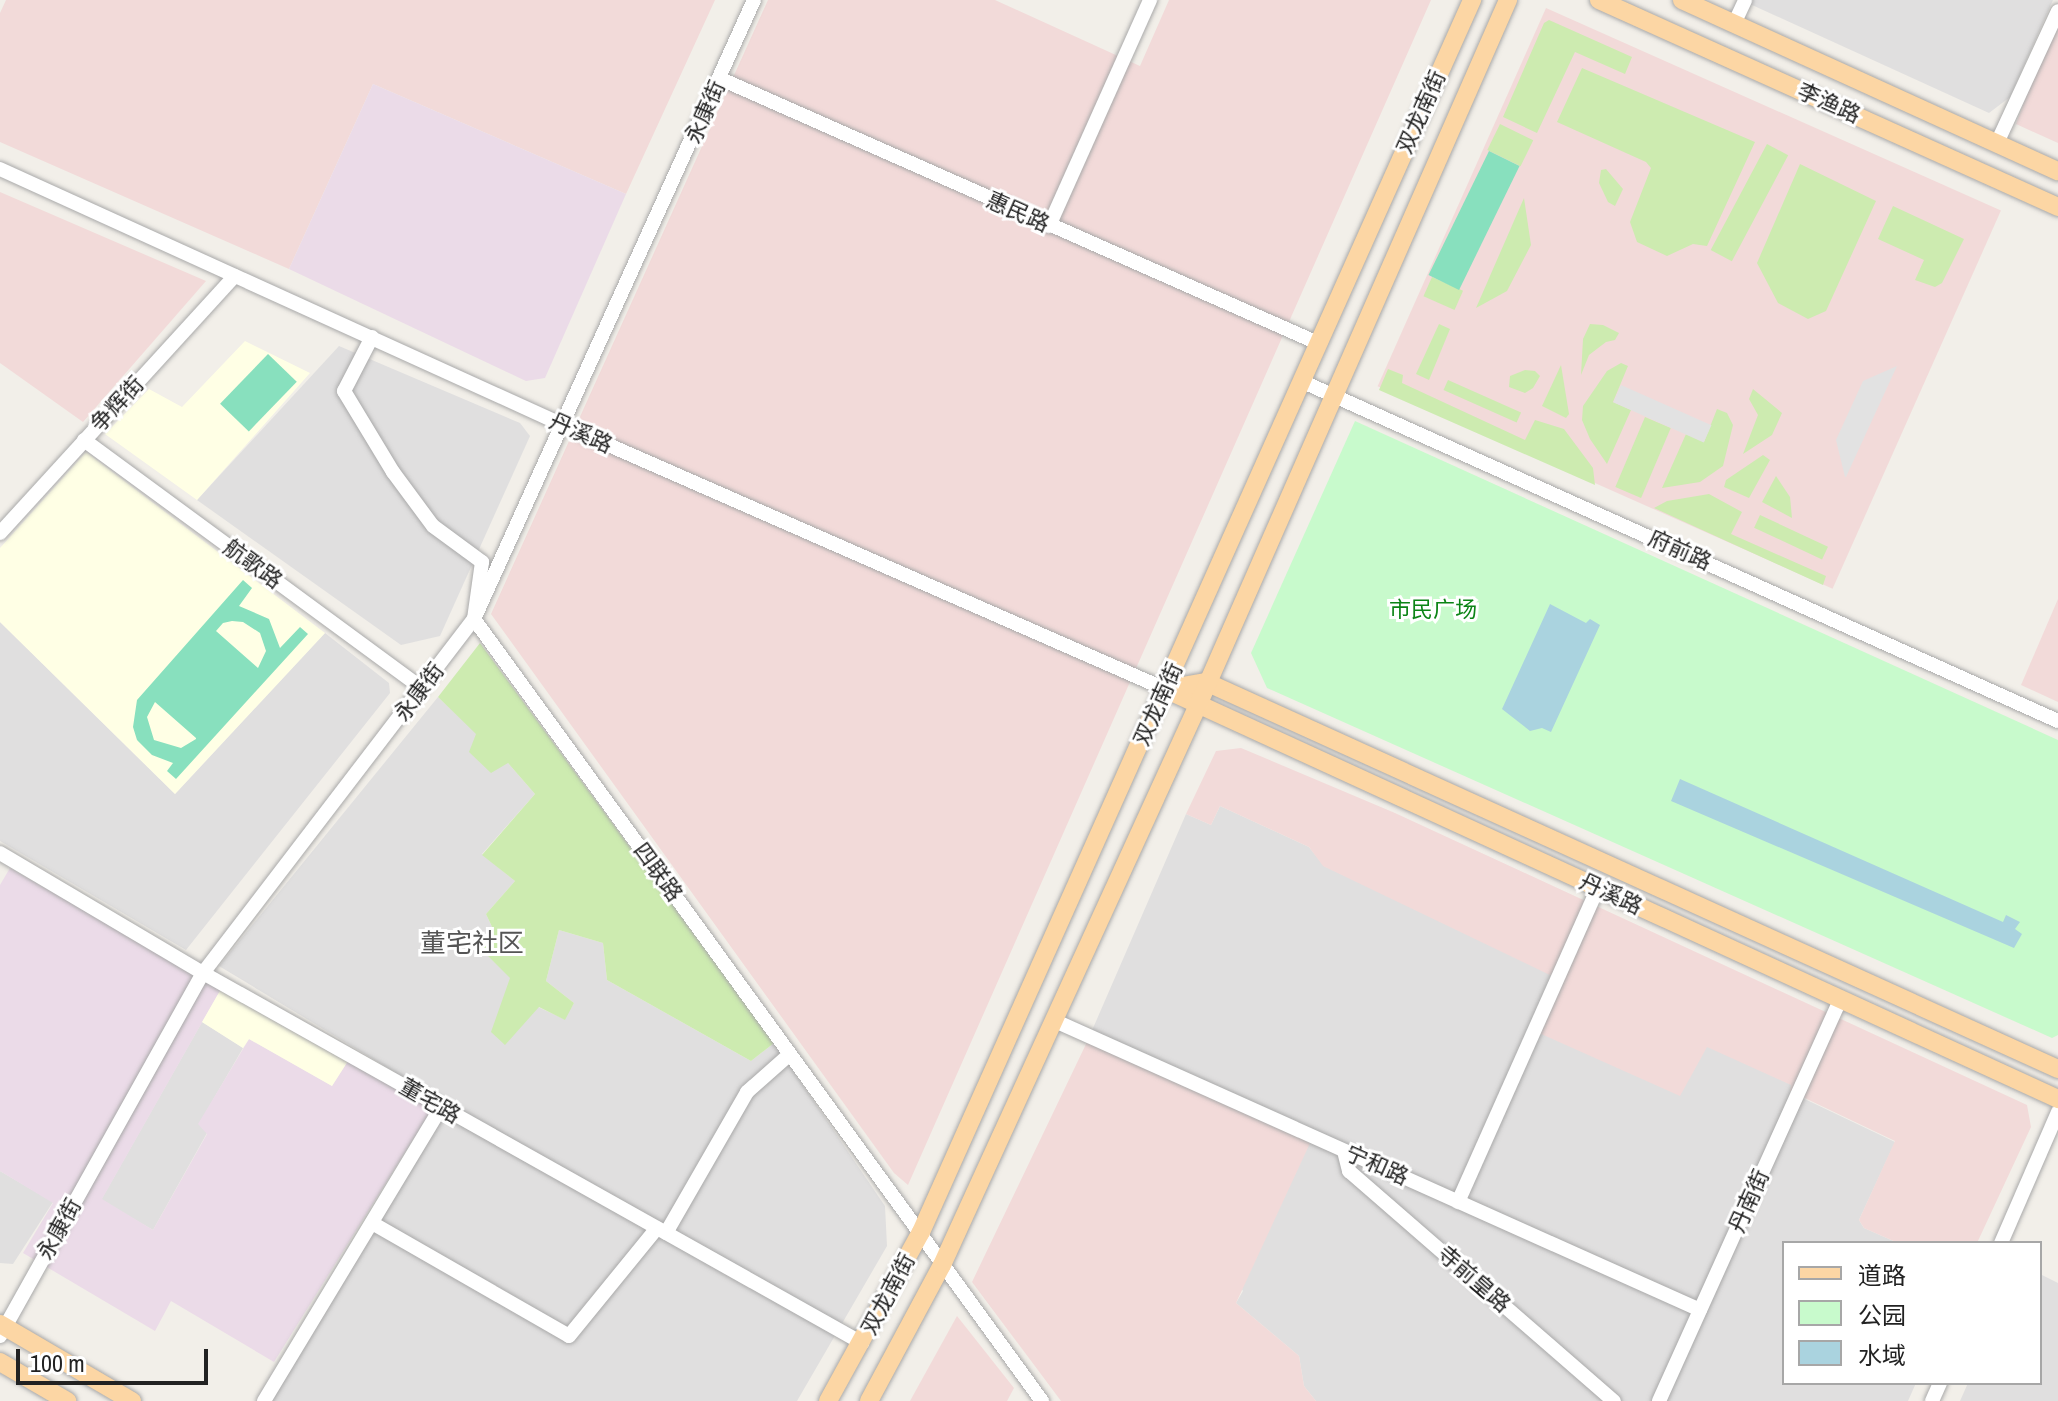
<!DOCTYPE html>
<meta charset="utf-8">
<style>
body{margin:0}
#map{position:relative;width:2058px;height:1401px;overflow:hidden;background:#f2efe9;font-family:"Archivo Narrow","Noto Sans SC",sans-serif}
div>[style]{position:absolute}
.residential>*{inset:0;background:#e0dfdf}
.commercial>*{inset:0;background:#f2dad9;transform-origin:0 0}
.industrial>*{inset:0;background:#ebdbe8}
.education>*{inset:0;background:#ffffe5}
.grass>*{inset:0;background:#cdebb0;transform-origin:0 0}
.park>*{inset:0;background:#c8facc}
.pitch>*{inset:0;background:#88e0be;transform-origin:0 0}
.parking>*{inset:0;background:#e2e2e2;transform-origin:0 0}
.water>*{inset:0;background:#aad3df}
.roads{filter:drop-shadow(0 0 2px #a9a9a9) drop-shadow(0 0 2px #a9a9a9)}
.minor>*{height:14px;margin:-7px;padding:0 7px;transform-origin:7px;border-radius:7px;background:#fff}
.major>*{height:18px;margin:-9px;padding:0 9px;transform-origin:9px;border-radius:9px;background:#fcd6a4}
span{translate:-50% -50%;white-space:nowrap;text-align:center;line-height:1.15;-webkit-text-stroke:6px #fff;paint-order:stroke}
.street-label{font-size:22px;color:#222}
.park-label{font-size:22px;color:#0c8416}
.quarter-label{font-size:26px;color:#555}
.legend{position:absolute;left:1782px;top:1241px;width:260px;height:144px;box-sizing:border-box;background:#fff;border:2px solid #a7a7a7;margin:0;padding:10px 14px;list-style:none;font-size:24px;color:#222}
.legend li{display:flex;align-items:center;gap:16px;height:40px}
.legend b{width:40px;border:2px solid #a7a7a7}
.scale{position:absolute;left:16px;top:1349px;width:192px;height:36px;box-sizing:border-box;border:4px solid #222;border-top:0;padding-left:10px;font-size:24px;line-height:28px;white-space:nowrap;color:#222;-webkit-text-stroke:6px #fff;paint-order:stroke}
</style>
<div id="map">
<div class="residential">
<i style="clip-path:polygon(1741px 0,2053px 0,2010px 97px,1989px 113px)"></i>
<i style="clip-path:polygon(339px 346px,520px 423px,530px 436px,440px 636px,401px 645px,197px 500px)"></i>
<i style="clip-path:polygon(0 622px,175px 794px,325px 633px,389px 683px,390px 693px,186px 950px,0 841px)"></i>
<i style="clip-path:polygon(438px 697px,508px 763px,535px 794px,482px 854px,515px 881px,486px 914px,493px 929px,480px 948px,511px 978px,505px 1044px,538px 1007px,564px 1019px,574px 1003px,546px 981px,559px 930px,603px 943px,607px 980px,751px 1061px,774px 1043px,885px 1206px,887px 1246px,797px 1401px,271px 1401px,441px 1100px,219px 966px)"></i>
<i style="clip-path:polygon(1220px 806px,1309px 847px,1324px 866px,1792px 1085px,1790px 1092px,1895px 1142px,1859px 1220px,1864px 1228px,1898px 1243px,1784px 1243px,1784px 1383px,1916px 1383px,1908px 1401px,1316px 1401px,1304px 1386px,1299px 1356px,1236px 1303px,1243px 1291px,1087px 1042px,1186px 814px,1211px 825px)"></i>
<i style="clip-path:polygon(202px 1022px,243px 1048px,199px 1124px,207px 1133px,153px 1230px,101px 1200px)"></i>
<i style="clip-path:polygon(0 1171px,53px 1202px,13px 1264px,0 1263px)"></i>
<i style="clip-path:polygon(2040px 1274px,2058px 1283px,2058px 1401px,1960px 1401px,1968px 1383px,2040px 1383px)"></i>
</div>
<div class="commercial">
<i style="clip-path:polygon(6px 0,715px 0,626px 194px,373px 84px,289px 269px,0 142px,0 13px)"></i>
<i style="clip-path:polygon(768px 0,995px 0,1140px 66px,1169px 0,1431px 0,908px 1185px,894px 1173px,491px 614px)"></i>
<i style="left:1546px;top:8px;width:498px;height:414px;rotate:24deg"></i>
<i style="clip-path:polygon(2058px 10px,2058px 143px,2016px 124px)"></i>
<i style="clip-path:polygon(0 192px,206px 281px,83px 422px,0 363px)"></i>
<i style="clip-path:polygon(2058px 599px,2058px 702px,2021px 685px)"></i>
<i style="clip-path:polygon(1241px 748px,1395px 813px,2027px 1105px,2031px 1127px,1977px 1243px,1898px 1243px,1864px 1228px,1859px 1220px,1895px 1141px,1790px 1091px,1791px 1085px,1707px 1047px,1680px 1096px,1530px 1029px,1554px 977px,1323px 866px,1309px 847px,1220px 806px,1211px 825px,1186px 814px,1216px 751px)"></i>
<i style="clip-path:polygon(1087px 1042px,1311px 1141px,1236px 1303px,1299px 1356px,1304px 1386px,1316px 1401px,1061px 1401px,972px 1282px)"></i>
<i style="clip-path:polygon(957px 1316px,1014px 1388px,1007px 1401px,910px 1401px)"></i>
</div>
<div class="industrial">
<i style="clip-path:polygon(373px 84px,626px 194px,545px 378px,526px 381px,289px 269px)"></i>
<i style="clip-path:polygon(10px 868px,221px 989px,102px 1199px,153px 1230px,207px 1134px,198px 1124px,249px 1039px,332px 1086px,348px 1061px,432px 1109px,274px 1362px,171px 1301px,155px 1331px,23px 1253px,53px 1203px,0 1171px,0 885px)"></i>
</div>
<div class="education">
<i style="clip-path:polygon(245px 341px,310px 373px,197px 500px,105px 434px,149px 389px,182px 407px)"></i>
<i style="clip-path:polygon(86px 452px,325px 633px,175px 794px,0 622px,0 548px)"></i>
<i style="clip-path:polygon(221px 989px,348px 1061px,332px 1086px,249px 1039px,243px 1048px,202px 1022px)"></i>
</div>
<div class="grass">
<i style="clip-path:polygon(1549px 20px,1632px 57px,1625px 74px,1575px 52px,1537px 133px,1503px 117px,1544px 23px)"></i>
<i style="clip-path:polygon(1582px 68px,1755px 142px,1707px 246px,1693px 244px,1667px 256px,1637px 242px,1630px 222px,1651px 168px,1646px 162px,1557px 122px)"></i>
<i style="left:1500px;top:124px;width:37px;height:29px;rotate:26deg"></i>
<i style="left:1767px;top:144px;width:24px;height:120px;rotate:28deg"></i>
<i style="clip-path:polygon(1800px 164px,1876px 201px,1826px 311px,1808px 319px,1778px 303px,1757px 263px)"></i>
<i style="clip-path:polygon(1606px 169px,1623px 189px,1615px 206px,1608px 202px,1599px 183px,1601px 170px)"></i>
<i style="clip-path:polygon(1524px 198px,1531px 245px,1507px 291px,1476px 308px)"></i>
<i style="clip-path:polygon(1893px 206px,1964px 239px,1942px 283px,1935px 287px,1915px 280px,1924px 260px,1878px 239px)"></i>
<i style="left:1432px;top:277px;width:34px;height:21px;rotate:24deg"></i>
<i style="clip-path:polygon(1439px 324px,1450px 329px,1429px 380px,1416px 374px)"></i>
<i style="clip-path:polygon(1590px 324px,1603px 325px,1619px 333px,1615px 340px,1606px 342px,1589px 355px,1581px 375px,1583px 339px)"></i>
<i style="clip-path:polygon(1621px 363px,1628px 366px,1613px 402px,1631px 410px,1607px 464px,1590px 439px,1582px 420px,1583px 406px,1607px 371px)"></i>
<i style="clip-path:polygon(1561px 365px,1569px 414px,1566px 418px,1542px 406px)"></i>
<i style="clip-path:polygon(1388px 369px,1403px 375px,1402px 383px,1525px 440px,1535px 420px,1564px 429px,1593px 468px,1595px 485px,1379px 390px)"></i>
<i style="clip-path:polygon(1525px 370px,1535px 371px,1540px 376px,1533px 388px,1525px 393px,1509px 387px,1510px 376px)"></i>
<i style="left:1448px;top:380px;width:80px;height:11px;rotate:24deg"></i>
<i style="clip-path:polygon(1753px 389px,1782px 413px,1772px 435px,1743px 454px,1758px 415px,1749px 399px)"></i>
<i style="clip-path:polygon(1717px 409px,1727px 413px,1733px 425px,1723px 466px,1700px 482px,1662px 488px,1686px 434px,1704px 442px)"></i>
<i style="left:1645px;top:417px;width:28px;height:76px;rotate:23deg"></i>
<i style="clip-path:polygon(1763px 455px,1770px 460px,1749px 498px,1724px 487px,1726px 480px)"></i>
<i style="clip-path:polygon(1776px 476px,1790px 497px,1792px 518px,1762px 502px)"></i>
<i style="clip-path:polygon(1709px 494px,1742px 512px,1731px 534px,1826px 576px,1823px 585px,1654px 508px,1667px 501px)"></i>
<i style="left:1760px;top:515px;width:75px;height:14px;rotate:25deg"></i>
<i style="clip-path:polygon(480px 643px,774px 1043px,751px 1061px,607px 980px,603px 943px,559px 930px,546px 981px,574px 1003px,565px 1020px,539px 1007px,505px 1045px,491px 1032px,510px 978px,480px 948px,493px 929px,486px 914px,515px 881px,482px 855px,535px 794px,508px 763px,491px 773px,469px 752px,476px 734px,438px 697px)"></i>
</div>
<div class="park">
<i style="clip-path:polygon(1355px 421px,2058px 740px,2058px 1035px,2052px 1038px,1267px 688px,1251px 653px)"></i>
</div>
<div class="pitch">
<i style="left:1489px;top:151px;width:34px;height:138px;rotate:26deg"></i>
<i style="left:268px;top:354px;width:40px;height:69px;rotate:44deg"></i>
<i style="clip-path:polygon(evenodd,243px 580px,252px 588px,239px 606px,269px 619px,280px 648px,300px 627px,308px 634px,176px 779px,167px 771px,173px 763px,152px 755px,137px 740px,133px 727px,137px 700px,243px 580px,232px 621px,243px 622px,260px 633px,266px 651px,258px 668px,216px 631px,223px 623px,232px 621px,243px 580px,155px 702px,196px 738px,196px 739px,181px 748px,154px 740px,147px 717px,155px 702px)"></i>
</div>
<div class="parking">
<i style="clip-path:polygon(1897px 366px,1846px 477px,1845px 477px,1836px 440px,1863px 381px)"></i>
<i style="left:1621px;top:385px;width:99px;height:19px;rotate:24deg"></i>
</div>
<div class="water">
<i style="clip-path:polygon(1550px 604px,1586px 623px,1590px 619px,1600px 625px,1551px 732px,1542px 728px,1530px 731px,1502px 709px)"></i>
<i style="clip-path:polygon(1680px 779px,2003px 922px,2006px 915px,2020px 922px,2015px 929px,2022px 934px,2014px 948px,1671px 801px)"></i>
</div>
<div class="roads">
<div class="minor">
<i style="left:1734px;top:24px;width:26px;rotate:-65deg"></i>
<i style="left:721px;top:79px;width:653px;rotate:23.86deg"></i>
<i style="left:1997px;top:143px;width:145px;rotate:-65.2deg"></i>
<i style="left:0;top:169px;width:618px;rotate:24.45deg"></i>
<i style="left:563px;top:425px;width:657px;rotate:23.68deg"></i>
<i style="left:1049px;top:226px;width:248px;rotate:-65.9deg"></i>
<i style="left:372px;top:337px;width:61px;rotate:117.4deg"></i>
<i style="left:344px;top:391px;width:95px;rotate:58.8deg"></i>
<i style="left:393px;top:472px;width:67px;rotate:53.5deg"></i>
<i style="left:433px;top:526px;width:61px;rotate:36.3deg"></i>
<i style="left:482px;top:562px;width:58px;rotate:98deg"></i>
<i style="left:474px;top:619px;width:967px;rotate:54.01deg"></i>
<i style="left:1301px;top:381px;width:830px;rotate:24.19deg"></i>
<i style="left:84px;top:440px;width:419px;rotate:36.3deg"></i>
<i style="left:0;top:533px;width:348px;rotate:-47.6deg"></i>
<i style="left:0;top:853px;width:236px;rotate:30.6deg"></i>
<i style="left:203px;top:973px;width:756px;rotate:29.31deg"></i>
<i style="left:1053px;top:1020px;width:709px;rotate:24.14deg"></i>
<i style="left:1344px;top:1151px;width:21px;rotate:76deg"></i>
<i style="left:1349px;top:1171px;width:351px;rotate:41deg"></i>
<i style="left:1458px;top:1202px;width:344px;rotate:-66deg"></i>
<i style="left:372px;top:1223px;width:227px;rotate:29.8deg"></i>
<i style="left:569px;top:1336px;width:139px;rotate:-50.8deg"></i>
<i style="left:666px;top:1233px;width:163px;rotate:-60.1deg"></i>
<i style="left:747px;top:1092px;width:57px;rotate:-41.5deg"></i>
<i style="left:2001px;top:1243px;width:143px;rotate:-66.5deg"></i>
<i style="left:0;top:1336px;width:416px;rotate:-60.8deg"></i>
<i style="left:203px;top:973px;width:446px;rotate:-52.6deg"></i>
<i style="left:474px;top:619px;width:679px;rotate:-65.66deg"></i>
<i style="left:264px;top:1401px;width:342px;rotate:-58.9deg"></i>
<i style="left:1659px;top:1401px;width:438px;rotate:-65.7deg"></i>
<i style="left:1932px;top:1401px;width:20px;rotate:-66deg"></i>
</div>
<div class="major">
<i style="left:1599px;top:0;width:504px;rotate:24.27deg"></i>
<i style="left:1682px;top:0;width:413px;rotate:24.5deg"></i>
<i style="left:1165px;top:689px;width:983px;rotate:24.66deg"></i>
<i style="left:1165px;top:689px;width:42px;rotate:-9.7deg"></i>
<i style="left:1206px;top:682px;width:936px;rotate:24.43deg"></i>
<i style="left:0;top:1324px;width:153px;rotate:30.3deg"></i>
<i style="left:0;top:1362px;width:78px;rotate:30.2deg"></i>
<i style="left:828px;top:1401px;width:193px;rotate:-61.2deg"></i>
<i style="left:921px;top:1232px;width:1350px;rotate:-65.9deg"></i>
<i style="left:869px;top:1401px;width:154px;rotate:-61.8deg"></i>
<i style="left:942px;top:1265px;width:618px;rotate:-65.43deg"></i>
<i style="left:1199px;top:703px;width:768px;rotate:-66.27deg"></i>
</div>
</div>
<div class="street-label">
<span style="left:1829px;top:103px;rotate:24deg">李渔路</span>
<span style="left:705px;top:112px;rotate:-66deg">永康街</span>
<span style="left:1421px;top:112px;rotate:-66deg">双龙南街</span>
<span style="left:1018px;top:212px;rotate:24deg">惠民路</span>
<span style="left:117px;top:404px;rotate:-47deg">争辉街</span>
<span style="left:581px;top:433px;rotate:24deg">丹溪路</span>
<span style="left:1680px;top:550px;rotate:24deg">府前路</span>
<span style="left:253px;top:564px;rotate:36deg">航歌路</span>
<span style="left:419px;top:692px;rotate:-53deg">永康街</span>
<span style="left:1158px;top:704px;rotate:-66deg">双龙南街</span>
<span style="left:658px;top:872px;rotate:54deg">四联路</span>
<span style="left:1611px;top:894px;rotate:25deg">丹溪路</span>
<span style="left:430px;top:1101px;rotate:30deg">董宅路</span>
<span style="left:1377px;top:1165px;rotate:24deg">宁和路</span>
<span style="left:1749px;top:1201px;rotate:-66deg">丹南街</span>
<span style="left:59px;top:1229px;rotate:-61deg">永康街</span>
<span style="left:1474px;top:1279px;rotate:41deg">寺前皇路</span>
<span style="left:888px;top:1294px;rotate:-62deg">双龙南街</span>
</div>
<div class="park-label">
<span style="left:1433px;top:610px">市民广场</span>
</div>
<div class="quarter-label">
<span style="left:472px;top:943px">董宅社区</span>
</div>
<ul class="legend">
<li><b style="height:10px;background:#fcd6a4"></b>道路</li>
<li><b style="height:22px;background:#c8facc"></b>公园</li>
<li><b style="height:22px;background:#aad3df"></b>水域</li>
</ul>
<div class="scale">100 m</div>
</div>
